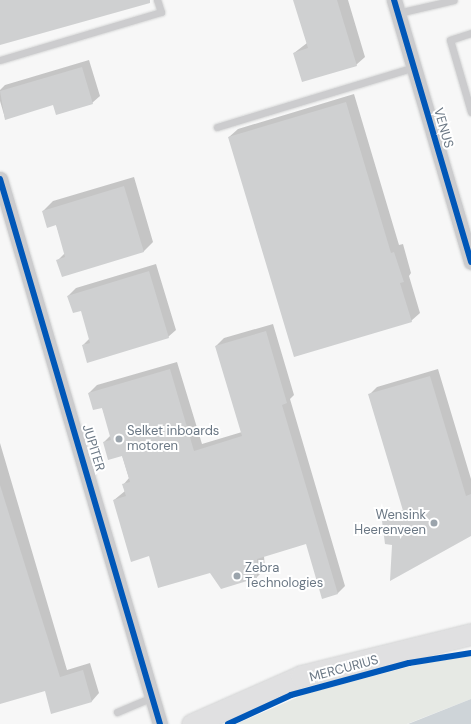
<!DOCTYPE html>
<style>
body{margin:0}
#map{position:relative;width:471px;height:724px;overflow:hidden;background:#f7f7f7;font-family:"DM Sans",sans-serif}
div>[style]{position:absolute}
.green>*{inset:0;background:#e6e9e4}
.water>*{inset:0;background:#ced4d8}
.shadow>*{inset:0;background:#0003}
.building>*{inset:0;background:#cfd0d1}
.roads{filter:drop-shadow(0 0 1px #d4d5d5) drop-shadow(0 0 1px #d4d5d5)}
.service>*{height:7px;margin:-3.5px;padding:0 3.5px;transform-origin:3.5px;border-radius:3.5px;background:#ccccce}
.minor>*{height:15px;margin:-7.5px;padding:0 7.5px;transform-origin:7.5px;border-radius:7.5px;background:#ccccce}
.secondary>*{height:21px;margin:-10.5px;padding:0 10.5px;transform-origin:10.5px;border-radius:10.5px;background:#e0e0e1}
.cycleway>*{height:6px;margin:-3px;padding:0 3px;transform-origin:3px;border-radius:3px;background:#0057b8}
.dots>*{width:11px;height:11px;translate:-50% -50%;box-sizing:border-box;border:2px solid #fff;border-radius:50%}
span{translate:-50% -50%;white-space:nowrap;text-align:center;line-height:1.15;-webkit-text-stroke:4px #fff;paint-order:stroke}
.street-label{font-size:13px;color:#6a7784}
.poi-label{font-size:13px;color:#6a7784}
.left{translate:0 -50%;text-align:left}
.right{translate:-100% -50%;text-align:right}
</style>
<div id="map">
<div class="green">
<i style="clip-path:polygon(471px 656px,471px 699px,407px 724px,236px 724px,305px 694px,419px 664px)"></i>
</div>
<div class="water">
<i style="clip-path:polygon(471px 699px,471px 724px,407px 724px,408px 724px)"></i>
</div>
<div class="shadow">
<i style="clip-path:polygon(294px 0,348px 0,365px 57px,356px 65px,294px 53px,307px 43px)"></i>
<i style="clip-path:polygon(89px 60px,100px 96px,92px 103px,54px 104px,5px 118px,0 101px,0 90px,5px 85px)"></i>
<i style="clip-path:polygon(354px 94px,399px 245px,403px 244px,411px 273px,409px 276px,420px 313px,411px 321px,229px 137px,238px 129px)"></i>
<i style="clip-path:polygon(134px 177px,153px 242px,143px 252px,58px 260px,65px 253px,56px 224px,43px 211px,53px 201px)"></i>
<i style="clip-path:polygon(156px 264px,176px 330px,168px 337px,83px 345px,90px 338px,82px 309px,68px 296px,76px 288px)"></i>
<i style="clip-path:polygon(273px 324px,294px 395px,290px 399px,345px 586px,338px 593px,323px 598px,307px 543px,264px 556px,265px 569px,257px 577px,211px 572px,149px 555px,114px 500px,125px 491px,123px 485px,129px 478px,122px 455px,104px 442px,111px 435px,102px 407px,89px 393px,97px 385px,177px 362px,202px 444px,242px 432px,216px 346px,224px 338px)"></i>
<i style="clip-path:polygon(438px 369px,471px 479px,471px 534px,393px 544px,383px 521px,391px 513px,404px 510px,369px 395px,377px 387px)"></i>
<i style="clip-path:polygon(0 443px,67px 670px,90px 663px,99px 693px,92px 701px,45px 690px,0 703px)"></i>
</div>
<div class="building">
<i style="clip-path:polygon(0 0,150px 0,150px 3px,0 45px)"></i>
<i style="clip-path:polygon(293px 0,337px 0,357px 66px,302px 82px,293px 53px,308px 48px)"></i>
<i style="clip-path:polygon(82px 67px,93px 104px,56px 115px,53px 105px,5px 120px,0 91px)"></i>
<i style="clip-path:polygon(346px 102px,391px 253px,394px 252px,404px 282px,400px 283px,412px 322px,294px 357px,228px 137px)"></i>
<i style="clip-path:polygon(124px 186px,144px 252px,62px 277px,56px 260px,65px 257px,56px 225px,47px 228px,42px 211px)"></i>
<i style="clip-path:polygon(149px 271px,169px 338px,87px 363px,82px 345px,90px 343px,81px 311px,73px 313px,67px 296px)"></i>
<i style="clip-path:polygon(266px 331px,287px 403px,282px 405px,338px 594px,322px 599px,306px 544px,257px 559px,257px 578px,221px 589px,210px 573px,158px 588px,149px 556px,131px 562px,113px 500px,126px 496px,122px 484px,130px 482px,122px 456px,108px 460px,103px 442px,111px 440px,102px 408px,93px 410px,88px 393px,170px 369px,194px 451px,242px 436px,215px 346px)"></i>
<i style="clip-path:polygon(430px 376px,466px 496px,471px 494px,471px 536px,390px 581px,392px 545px,385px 544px,382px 521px,404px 514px,368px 394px)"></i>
<i style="clip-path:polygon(0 485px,60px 677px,83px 670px,92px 702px,51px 714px,45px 691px,0 704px)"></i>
</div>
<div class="roads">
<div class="service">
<i style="left:398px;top:13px;width:57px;rotate:-13.1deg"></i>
<i style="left:471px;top:33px;width:22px;rotate:162deg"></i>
<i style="left:450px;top:40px;width:75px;rotate:73.7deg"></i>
<i style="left:0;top:60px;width:168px;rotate:-16.6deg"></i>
<i style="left:161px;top:12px;width:13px;rotate:-108deg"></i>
<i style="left:217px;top:127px;width:206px;rotate:-16.9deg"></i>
<i style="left:117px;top:712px;width:36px;rotate:-23deg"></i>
</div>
<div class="minor">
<i style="left:394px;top:0;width:273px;rotate:73.6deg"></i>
<i style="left:0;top:179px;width:568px;rotate:73.64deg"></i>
</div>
<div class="secondary">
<i style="left:192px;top:724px;width:119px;rotate:-23.8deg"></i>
<i style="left:301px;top:676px;width:175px;rotate:-13.9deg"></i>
</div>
</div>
<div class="cycleway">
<i style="left:394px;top:0;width:273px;rotate:73.6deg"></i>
<i style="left:0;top:179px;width:568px;rotate:73.64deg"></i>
<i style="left:228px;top:724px;width:69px;rotate:-24.7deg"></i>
<i style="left:291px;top:695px;width:122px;rotate:-15.2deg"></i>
<i style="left:409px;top:663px;width:63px;rotate:-9.2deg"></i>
</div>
<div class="dots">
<i style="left:119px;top:439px;background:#9ba4ac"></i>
<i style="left:434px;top:523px;background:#9ba4ac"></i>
<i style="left:237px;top:576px;background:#9ba4ac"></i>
</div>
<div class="street-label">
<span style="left:443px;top:128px;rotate:74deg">VENUS</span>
<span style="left:93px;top:448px;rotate:73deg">JUPITER</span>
<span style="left:344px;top:669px;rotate:-15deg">MERCURIUS</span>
</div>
<div class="poi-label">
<span class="left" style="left:127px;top:439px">Selket inboards<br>motoren</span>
<span class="right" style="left:426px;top:523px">Wensink<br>Heerenveen</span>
<span class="left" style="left:245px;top:576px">Zebra<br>Technologies</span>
</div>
</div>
